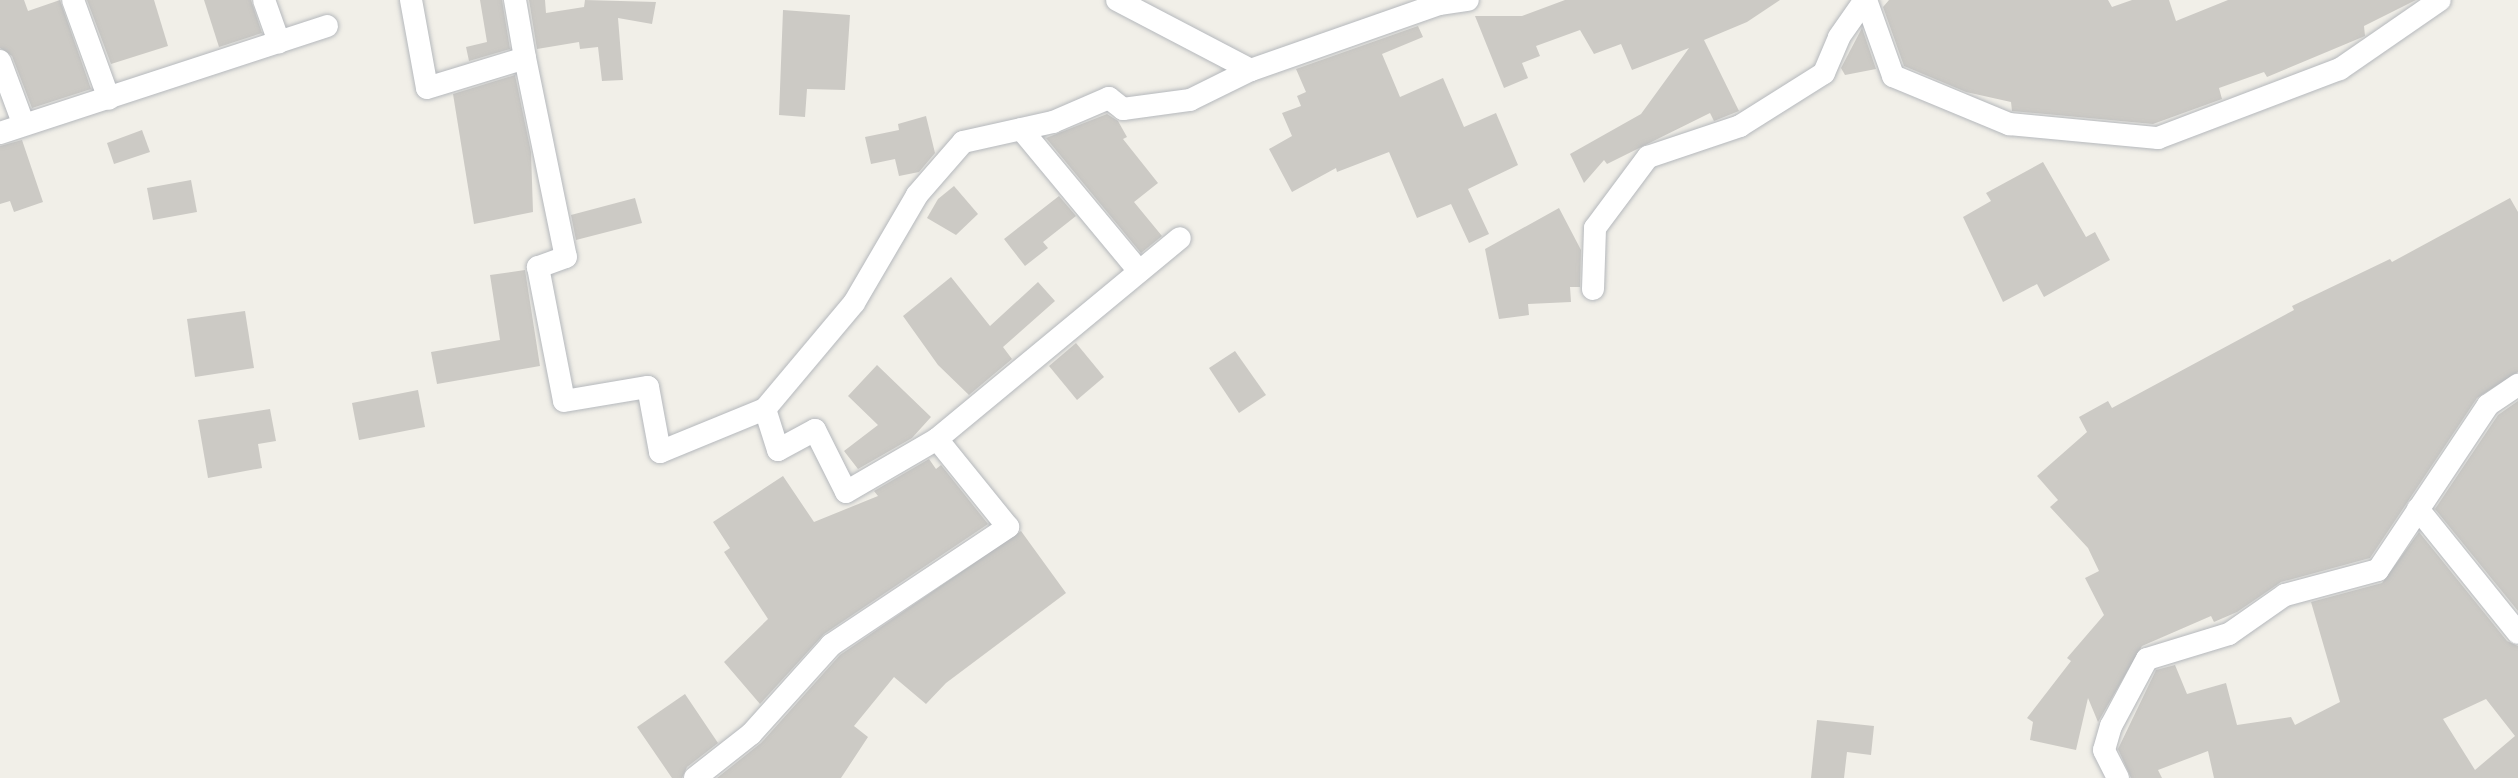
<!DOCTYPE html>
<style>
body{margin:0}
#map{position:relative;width:2518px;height:778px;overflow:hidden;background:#f1efe8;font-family:Raleway,sans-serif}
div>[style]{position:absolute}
.building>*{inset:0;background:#cccac5}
.roads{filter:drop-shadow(0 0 2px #b5b8bc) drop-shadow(0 0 2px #b5b8bc)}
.street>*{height:22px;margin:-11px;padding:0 11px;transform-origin:11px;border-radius:11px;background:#fff}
span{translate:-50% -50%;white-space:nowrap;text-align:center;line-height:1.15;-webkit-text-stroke:6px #fff;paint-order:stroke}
</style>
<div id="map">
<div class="building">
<div style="clip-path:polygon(0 0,24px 0,28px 11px,60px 0,91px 89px,32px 108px,12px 56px,0 48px)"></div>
<div style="clip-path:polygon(87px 0,154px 0,168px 46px,111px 64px)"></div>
<div style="clip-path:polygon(204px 0,251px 0,262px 33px,219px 47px)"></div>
<div style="clip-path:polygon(480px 0,502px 0,510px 49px,469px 61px,466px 47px,487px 42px)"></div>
<div style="clip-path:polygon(529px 0,545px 0,546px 13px,584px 7px,585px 0,656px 2px,652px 24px,618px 18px,623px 80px,602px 81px,598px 47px,580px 49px,579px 42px,537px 49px)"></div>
<div style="clip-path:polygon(1565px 0,1780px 0,1747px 22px,1704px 40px,1739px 111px,1714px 121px,1710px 113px,1607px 164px,1604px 160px,1584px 183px,1570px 154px,1641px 114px,1689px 48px,1632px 70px,1621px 44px,1594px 54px,1580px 30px,1536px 46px,1540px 56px,1522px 63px,1528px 78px,1504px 88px,1475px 16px,1522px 16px)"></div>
<div style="clip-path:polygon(1889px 0,2108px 0,2112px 7px,2132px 0,2169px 0,2176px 21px,2228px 0,2416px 0,2364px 26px,2365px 36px,2267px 77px,2264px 72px,2219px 88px,2222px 99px,2153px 124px,2012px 111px,2011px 102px,1966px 92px,1904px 66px,1883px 7px)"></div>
<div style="clip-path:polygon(783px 10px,850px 15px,845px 90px,807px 89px,805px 117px,779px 115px)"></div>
<div style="clip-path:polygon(1418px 26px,1423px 37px,1382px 54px,1400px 97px,1443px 78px,1464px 127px,1496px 113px,1518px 165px,1468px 189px,1489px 234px,1469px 243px,1451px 204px,1417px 218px,1389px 152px,1337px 172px,1336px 168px,1292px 192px,1269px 149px,1292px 136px,1282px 113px,1301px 106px,1297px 96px,1306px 92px,1296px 69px)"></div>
<div style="clip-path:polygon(1862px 28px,1876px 69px,1845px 75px,1841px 68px)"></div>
<div style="clip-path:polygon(515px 75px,531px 152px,533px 212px,474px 224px,453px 94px)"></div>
<div style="clip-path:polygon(1107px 114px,1118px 121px,1127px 137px,1123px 139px,1158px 183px,1134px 202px,1162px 236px,1141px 253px,1046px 138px)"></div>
<div style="clip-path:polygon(926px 116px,935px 153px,919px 172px,899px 176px,895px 159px,871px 164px,865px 137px,899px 130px,898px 124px)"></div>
<div style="clip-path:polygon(142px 130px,150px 152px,114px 164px,107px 143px)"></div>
<div style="clip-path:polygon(22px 140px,43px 202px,14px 212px,10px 201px,0 204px,0 146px)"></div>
<div style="clip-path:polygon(2043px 162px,2086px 237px,2095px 232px,2110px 260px,2044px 297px,2037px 284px,2003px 302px,1963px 217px,1991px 201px,1986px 193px)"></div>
<div style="clip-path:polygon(191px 180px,197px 212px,153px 220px,147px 188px)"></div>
<div style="clip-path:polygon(954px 186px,978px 214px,956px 235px,927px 218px,938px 199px)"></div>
<div style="clip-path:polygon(1059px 196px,1076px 216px,1043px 242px,1048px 248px,1025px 266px,1004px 239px)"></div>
<div style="clip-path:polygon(635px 198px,642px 223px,576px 240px,571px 215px)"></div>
<div style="clip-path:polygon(2510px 198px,2518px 212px,2518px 372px,2477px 398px,2370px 558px,2281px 582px,2237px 612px,2214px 622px,2211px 616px,2142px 646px,2098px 722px,2088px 698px,2076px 750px,2030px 740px,2033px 722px,2027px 718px,2071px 661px,2067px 658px,2104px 615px,2085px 578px,2099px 571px,2088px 548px,2050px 507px,2058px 500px,2037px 476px,2087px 432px,2079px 417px,2108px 401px,2112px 408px,2294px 310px,2292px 306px,2390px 259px,2392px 262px)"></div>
<div style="clip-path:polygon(1559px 208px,1581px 250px,1580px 287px,1570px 287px,1571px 302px,1528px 304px,1529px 315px,1499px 319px,1485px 249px)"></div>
<div style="clip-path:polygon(525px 270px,540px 366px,437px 384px,431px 352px,500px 340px,490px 275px)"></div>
<div style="clip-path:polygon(951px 277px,990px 326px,1038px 282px,1055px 301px,1003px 347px,1012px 359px,969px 395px,938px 365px,903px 316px)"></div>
<div style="clip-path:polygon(245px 311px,254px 368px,195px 377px,187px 319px)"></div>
<div style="clip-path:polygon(1076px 343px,1104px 377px,1077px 400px,1049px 366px)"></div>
<div style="clip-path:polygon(1235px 351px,1266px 395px,1239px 413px,1209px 368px)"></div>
<div style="clip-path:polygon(877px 365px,931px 417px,912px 438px,858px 469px,844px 451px,878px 425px,848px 396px)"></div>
<div style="clip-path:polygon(418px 390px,425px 427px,359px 440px,352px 403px)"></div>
<div style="clip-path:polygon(2518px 401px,2518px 611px,2435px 509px,2498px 415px)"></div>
<div style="clip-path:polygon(270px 409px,276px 441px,258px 444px,262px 468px,208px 478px,198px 420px)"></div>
<div style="clip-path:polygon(929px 459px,936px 469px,941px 465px,988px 524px,824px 634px,760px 704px,724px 662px,768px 619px,724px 552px,730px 548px,713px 522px,783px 476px,814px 522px,878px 496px,874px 491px)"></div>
<div style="clip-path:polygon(1021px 531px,1066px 593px,946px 683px,926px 704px,894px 677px,854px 726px,868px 737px,841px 778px,717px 778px,761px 743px,840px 655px)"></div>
<div style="clip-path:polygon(evenodd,2419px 532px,2507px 641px,2518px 646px,2518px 778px,2214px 778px,2208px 751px,2158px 770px,2162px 778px,2131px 778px,2118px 749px,2156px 670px,2175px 665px,2187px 694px,2226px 683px,2237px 725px,2291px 717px,2295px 725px,2340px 702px,2311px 602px,2382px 583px,2419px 532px,2486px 699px,2515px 736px,2475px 770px,2443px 719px,2486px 699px)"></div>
<div style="clip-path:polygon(685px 694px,718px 743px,687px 767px,682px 778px,672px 778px,637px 727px)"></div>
<div style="clip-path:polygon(1817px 720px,1874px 726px,1871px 755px,1847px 752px,1844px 778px,1811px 778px)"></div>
</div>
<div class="roads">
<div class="street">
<div style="left:73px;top:0;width:105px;rotate:70deg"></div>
<div style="left:264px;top:0;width:45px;rotate:70.3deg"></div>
<div style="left:411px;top:0;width:89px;rotate:79.7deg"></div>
<div style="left:427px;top:88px;width:102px;rotate:-17deg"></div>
<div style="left:525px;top:58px;width:203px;rotate:78.4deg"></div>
<div style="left:566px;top:257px;width:30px;rotate:160deg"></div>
<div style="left:538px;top:267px;width:136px;rotate:79deg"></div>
<div style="left:564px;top:401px;width:85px;rotate:-9.5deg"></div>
<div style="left:648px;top:387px;width:66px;rotate:79.5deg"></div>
<div style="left:660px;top:452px;width:113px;rotate:-22.3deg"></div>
<div style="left:765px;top:409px;width:43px;rotate:72.4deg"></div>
<div style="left:778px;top:450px;width:42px;rotate:-28.4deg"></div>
<div style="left:815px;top:430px;width:69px;rotate:63.4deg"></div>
<div style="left:846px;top:492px;width:105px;rotate:-30.2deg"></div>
<div style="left:937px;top:439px;width:315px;rotate:-39.6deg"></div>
<div style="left:515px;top:0;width:59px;rotate:80.2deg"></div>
<div style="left:1117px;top:0;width:151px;rotate:27.6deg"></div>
<div style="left:1251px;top:70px;width:199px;rotate:-19.3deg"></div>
<div style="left:1439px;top:4px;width:29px;rotate:-8deg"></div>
<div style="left:1866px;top:0;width:81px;rotate:70.4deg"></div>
<div style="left:1893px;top:76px;width:126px;rotate:22.5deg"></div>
<div style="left:2009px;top:124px;width:150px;rotate:5.4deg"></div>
<div style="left:2158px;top:138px;width:195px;rotate:-20.8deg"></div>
<div style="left:2340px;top:69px;width:121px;rotate:-34.6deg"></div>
<div style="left:0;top:61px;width:66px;rotate:69.6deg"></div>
<div style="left:1021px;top:129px;width:185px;rotate:50.3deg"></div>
<div style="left:0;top:133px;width:344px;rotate:-18.1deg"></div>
<div style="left:1593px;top:289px;width:61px;rotate:-88.1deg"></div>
<div style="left:1595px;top:228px;width:89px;rotate:-53.3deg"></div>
<div style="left:1648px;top:157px;width:97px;rotate:-18.6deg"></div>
<div style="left:1740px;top:126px;width:99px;rotate:-32.2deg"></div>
<div style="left:1824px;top:73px;width:39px;rotate:-67deg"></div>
<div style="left:1839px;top:37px;width:45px;rotate:-54.9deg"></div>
<div style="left:765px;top:409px;width:138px;rotate:-50deg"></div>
<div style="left:854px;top:303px;width:125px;rotate:-59.7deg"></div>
<div style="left:917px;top:195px;width:70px;rotate:-49deg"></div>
<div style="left:963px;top:142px;width:92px;rotate:-12.5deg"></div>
<div style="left:1053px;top:122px;width:61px;rotate:-23.2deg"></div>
<div style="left:1109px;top:98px;width:18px;rotate:38deg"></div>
<div style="left:1123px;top:109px;width:68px;rotate:-7.7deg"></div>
<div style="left:1190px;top:100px;width:68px;rotate:-26.2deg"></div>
<div style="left:2418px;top:509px;width:159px;rotate:51.1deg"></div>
<div style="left:695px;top:778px;width:71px;rotate:-38.2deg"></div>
<div style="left:751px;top:734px;width:120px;rotate:-48deg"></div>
<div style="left:831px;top:645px;width:213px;rotate:-33.7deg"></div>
<div style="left:1008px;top:527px;width:113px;rotate:-128.9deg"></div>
<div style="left:2118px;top:778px;width:31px;rotate:-117deg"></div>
<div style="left:2104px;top:750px;width:25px;rotate:-74deg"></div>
<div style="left:2111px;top:726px;width:76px;rotate:-61.8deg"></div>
<div style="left:2147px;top:659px;width:86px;rotate:-17deg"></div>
<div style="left:2229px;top:634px;width:68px;rotate:-34.9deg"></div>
<div style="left:2285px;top:595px;width:96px;rotate:-15deg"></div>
<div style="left:2378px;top:570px;width:198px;rotate:-56.3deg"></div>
<div style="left:2488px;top:405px;width:36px;rotate:-34deg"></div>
</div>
</div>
</div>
